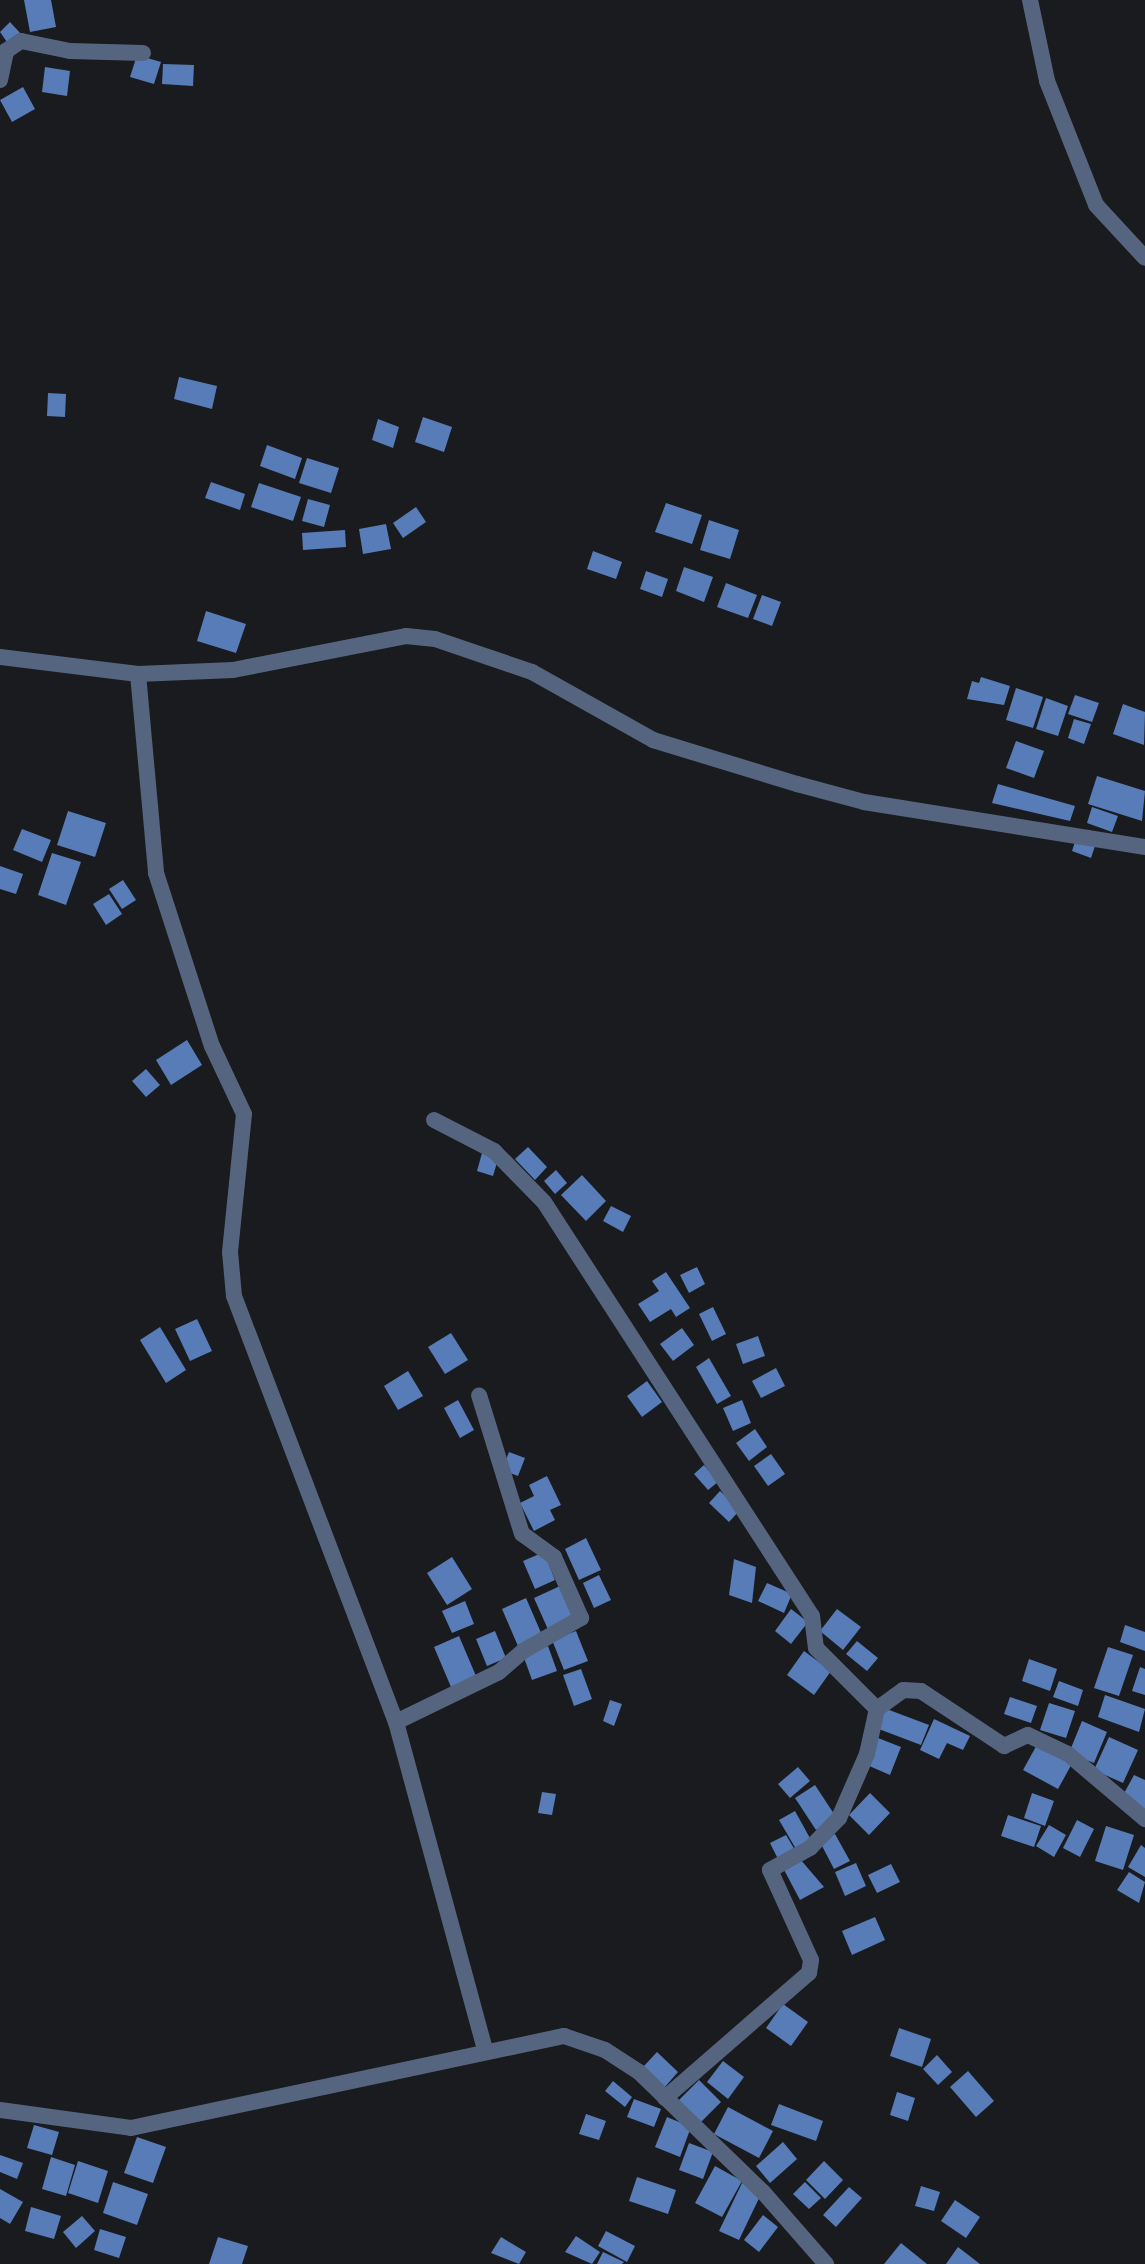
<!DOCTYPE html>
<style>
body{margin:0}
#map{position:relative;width:1145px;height:2264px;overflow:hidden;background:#191b1e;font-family:"Varela Round",sans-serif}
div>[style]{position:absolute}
.building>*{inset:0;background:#577cb8}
.street>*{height:16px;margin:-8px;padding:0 8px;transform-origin:8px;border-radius:8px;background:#55657f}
span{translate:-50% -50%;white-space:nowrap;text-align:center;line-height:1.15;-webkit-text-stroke:8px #191b1e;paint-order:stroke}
</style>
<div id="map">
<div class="building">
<div style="clip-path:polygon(24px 0,51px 0,56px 27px,30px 32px)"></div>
<div style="clip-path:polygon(10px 22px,21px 34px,9px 45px,0 32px)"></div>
<div style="clip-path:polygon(137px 55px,161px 62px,154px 84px,130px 77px)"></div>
<div style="clip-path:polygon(163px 64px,194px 65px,193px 86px,162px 84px)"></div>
<div style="clip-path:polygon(45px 67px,70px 71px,67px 96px,42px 92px)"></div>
<div style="clip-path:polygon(23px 87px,35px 109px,12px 122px,0 100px)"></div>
<div style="clip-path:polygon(179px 377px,217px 386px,212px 409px,174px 399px)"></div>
<div style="clip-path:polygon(48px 393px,66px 394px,65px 417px,47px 416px)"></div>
<div style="clip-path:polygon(423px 417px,452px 427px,444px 452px,415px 442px)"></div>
<div style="clip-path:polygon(378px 419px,399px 427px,393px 448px,372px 440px)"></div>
<div style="clip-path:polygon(267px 445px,302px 458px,295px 479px,260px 466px)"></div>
<div style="clip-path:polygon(307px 458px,339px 468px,331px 493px,299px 483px)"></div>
<div style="clip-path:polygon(211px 482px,245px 494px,240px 510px,205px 498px)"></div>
<div style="clip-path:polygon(259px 483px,301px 497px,293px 521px,251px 507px)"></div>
<div style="clip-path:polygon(308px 499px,330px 505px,324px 527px,302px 521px)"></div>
<div style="clip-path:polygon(666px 503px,702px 515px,692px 544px,655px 532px)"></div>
<div style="clip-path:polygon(416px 507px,426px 522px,403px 538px,393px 523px)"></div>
<div style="clip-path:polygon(709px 520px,739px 530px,730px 559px,700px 550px)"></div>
<div style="clip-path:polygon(386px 524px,391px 549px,363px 554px,359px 529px)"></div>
<div style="clip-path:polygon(345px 530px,346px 547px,303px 550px,302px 533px)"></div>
<div style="clip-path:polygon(593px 551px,622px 562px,616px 579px,587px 569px)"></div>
<div style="clip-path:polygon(684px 567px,713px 577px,704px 602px,676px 591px)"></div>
<div style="clip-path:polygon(646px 571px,668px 579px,662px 597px,640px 589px)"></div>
<div style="clip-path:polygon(726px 583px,757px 595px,748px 618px,717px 607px)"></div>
<div style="clip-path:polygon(762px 595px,781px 602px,772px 626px,753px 619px)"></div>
<div style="clip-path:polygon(206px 611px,246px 624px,236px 653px,197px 641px)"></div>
<div style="clip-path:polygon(981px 677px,1010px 686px,1004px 705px,967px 699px,972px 681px,979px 683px)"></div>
<div style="clip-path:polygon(1016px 688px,1043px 697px,1033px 728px,1006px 720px)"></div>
<div style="clip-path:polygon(1075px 695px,1099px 703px,1092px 722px,1068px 714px)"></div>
<div style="clip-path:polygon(1046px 698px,1068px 706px,1058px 736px,1036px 729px)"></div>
<div style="clip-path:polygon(1123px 704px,1145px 712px,1144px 745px,1113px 734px)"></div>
<div style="clip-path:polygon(1074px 719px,1091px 724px,1084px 744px,1068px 738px)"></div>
<div style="clip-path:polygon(1016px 741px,1044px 751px,1034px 778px,1006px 768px)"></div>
<div style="clip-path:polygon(1097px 776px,1145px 791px,1142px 821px,1088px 804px)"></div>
<div style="clip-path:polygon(998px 784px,1075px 806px,1070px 821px,992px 803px)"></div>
<div style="clip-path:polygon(1092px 807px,1118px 816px,1112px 832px,1087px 823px)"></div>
<div style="clip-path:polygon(68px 811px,106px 823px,95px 857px,57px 845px)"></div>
<div style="clip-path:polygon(22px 829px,51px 840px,42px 862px,13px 850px)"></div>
<div style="clip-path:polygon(1077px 836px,1096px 843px,1091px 858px,1072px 851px)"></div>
<div style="clip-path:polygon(52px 853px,81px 862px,66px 905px,38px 895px)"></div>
<div style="clip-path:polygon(0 866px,23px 874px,16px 894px,0 889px)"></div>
<div style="clip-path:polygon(123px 880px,136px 900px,122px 909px,109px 889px)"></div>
<div style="clip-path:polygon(109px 894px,122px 914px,106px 925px,93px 904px)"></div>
<div style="clip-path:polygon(187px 1040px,202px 1065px,171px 1085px,156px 1060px)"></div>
<div style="clip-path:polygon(146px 1069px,160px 1085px,146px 1097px,132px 1081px)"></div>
<div style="clip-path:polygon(528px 1147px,547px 1167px,535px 1180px,515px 1159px)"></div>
<div style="clip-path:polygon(482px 1153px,498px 1159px,493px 1176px,477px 1171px)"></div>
<div style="clip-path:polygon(556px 1170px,567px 1183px,555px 1194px,544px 1181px)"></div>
<div style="clip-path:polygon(582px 1175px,606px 1201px,586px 1221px,561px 1195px)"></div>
<div style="clip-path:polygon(611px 1206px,631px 1216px,623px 1232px,603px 1221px)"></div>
<div style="clip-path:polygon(697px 1267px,705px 1284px,689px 1293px,680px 1275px)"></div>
<div style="clip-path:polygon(666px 1272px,690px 1308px,676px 1317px,671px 1309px,650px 1322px,638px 1304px,659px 1291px,652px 1281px)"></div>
<div style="clip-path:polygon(713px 1307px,726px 1334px,712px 1341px,699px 1314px)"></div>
<div style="clip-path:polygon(197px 1319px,212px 1351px,190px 1361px,175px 1329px)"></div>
<div style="clip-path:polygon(160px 1327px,186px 1370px,166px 1383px,140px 1340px)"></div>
<div style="clip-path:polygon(682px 1328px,694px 1345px,673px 1361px,660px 1344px)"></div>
<div style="clip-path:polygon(451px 1333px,468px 1360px,445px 1374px,428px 1347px)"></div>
<div style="clip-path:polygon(758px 1336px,765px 1356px,743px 1364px,736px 1344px)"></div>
<div style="clip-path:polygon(709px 1358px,731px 1396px,717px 1404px,696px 1367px)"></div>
<div style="clip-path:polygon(776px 1368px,785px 1386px,761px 1398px,752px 1381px)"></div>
<div style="clip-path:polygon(408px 1371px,423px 1396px,398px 1410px,384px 1386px)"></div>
<div style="clip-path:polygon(647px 1381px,662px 1402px,642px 1417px,627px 1396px)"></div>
<div style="clip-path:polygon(458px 1400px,474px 1430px,460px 1438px,444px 1408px)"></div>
<div style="clip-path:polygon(742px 1400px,751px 1423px,733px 1431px,723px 1408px)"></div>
<div style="clip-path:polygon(755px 1429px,767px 1447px,749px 1461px,736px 1443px)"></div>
<div style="clip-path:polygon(509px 1452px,525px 1458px,518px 1476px,502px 1470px)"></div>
<div style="clip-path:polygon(771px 1454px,785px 1474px,768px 1486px,754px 1466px)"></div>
<div style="clip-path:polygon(704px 1465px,718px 1482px,708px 1490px,694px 1474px)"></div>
<div style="clip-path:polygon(547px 1476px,561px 1505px,550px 1510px,555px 1520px,534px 1531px,520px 1503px,534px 1496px,529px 1485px)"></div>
<div style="clip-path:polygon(720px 1491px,740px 1510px,729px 1522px,709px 1503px)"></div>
<div style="clip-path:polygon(586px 1538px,601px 1570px,579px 1580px,565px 1549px)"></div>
<div style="clip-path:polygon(544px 1552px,555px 1580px,535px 1589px,523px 1561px)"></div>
<div style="clip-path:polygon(452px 1557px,472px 1589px,447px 1605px,427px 1573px)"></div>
<div style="clip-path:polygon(734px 1559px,756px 1567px,752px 1603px,729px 1595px)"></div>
<div style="clip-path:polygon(599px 1575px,611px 1600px,594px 1608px,583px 1583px)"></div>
<div style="clip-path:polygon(767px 1583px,792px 1594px,784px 1613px,758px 1601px)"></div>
<div style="clip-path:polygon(560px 1586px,576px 1622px,550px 1634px,534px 1598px)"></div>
<div style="clip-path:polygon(526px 1598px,542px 1635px,518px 1646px,502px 1609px)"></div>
<div style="clip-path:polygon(465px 1601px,474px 1624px,452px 1633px,442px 1611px)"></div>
<div style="clip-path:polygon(791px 1609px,808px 1622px,791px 1644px,775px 1631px)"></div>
<div style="clip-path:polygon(837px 1609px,861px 1627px,843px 1650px,820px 1631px)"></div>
<div style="clip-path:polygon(1125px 1625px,1145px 1632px,1145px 1651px,1120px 1642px)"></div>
<div style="clip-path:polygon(495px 1631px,506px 1658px,487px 1666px,476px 1639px)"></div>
<div style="clip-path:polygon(576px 1631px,588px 1661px,564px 1670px,552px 1640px)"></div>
<div style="clip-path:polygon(459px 1636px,476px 1676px,451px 1687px,434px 1647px)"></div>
<div style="clip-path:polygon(857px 1641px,878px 1658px,867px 1671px,846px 1654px)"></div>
<div style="clip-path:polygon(548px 1646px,557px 1671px,532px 1680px,523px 1655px)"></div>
<div style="clip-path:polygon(1108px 1647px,1133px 1655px,1119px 1696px,1094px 1688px)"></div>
<div style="clip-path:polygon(804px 1651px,831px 1671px,814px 1695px,787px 1675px)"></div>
<div style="clip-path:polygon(1029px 1659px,1057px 1669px,1050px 1691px,1022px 1681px)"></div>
<div style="clip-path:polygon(1140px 1667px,1145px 1669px,1145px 1695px,1132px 1691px)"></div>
<div style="clip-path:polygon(581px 1669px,592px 1699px,574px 1706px,563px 1675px)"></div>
<div style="clip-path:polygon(1059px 1681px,1083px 1690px,1078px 1706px,1053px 1697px)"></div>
<div style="clip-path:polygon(1105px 1695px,1145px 1709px,1139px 1732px,1098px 1717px)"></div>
<div style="clip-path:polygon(1010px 1697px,1037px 1706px,1031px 1723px,1004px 1714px)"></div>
<div style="clip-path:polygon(610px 1700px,622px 1704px,614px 1726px,603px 1721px)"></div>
<div style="clip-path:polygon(1049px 1703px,1075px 1711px,1066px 1738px,1040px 1730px)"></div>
<div style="clip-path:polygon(884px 1708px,929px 1725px,921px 1745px,876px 1728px)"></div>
<div style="clip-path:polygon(934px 1719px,970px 1736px,963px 1750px,947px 1743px,939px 1759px,920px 1750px)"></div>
<div style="clip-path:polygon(1082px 1721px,1107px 1732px,1094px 1763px,1069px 1753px)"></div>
<div style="clip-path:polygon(1109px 1737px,1138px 1750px,1123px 1783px,1094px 1770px)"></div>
<div style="clip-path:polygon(878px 1738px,901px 1747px,890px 1775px,867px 1765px)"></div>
<div style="clip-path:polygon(1039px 1741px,1074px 1760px,1058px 1789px,1023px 1770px)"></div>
<div style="clip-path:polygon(798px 1767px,810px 1781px,790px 1798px,778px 1784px)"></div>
<div style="clip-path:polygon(1134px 1775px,1145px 1780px,1145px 1809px,1122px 1797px)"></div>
<div style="clip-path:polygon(815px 1785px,836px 1817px,816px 1830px,795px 1798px)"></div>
<div style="clip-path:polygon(542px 1792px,556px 1794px,552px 1815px,538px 1813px)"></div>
<div style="clip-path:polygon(870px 1793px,890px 1813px,869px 1835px,849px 1815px)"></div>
<div style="clip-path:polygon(1032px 1793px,1054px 1801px,1045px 1826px,1024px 1818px)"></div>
<div style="clip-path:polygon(795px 1811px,811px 1840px,796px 1849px,779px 1820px)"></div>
<div style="clip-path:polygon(1008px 1815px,1041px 1826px,1034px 1847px,1001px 1836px)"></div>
<div style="clip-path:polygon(1077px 1820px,1094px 1829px,1080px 1857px,1063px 1848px)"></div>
<div style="clip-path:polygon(1049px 1825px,1066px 1835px,1054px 1857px,1036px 1846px)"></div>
<div style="clip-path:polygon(1106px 1826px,1134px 1835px,1123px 1870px,1095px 1861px)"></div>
<div style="clip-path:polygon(835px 1834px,850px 1861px,834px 1869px,820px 1842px)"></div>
<div style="clip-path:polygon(786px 1835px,795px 1850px,778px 1859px,770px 1843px)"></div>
<div style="clip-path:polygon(1141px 1845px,1145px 1848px,1145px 1877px,1128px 1867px)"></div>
<div style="clip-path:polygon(800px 1859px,824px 1887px,800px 1900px,783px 1868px)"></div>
<div style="clip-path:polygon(856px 1863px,866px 1886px,845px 1896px,835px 1872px)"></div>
<div style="clip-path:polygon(891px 1864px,900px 1882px,877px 1893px,868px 1875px)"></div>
<div style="clip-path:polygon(1129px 1872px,1145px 1882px,1139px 1903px,1117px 1890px)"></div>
<div style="clip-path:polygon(875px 1917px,885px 1940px,852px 1955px,842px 1931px)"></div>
<div style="clip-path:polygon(783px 2004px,808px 2022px,791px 2046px,766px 2028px)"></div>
<div style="clip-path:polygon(899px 2028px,931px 2039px,922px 2067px,890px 2056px)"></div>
<div style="clip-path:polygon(657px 2052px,678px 2072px,664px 2088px,643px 2067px)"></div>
<div style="clip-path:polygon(937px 2055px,952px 2072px,938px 2085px,923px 2069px)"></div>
<div style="clip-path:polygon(723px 2061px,744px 2077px,728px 2099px,707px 2082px)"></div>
<div style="clip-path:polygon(968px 2071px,994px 2101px,976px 2117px,950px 2087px)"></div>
<div style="clip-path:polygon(699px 2080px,721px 2102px,700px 2123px,678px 2101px)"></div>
<div style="clip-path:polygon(613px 2081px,632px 2097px,625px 2107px,605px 2091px)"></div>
<div style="clip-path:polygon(897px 2092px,915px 2098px,908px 2121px,890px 2115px)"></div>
<div style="clip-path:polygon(634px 2099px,661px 2109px,654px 2127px,627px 2117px)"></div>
<div style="clip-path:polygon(779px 2104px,823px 2121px,816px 2141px,771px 2125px)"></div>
<div style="clip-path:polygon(728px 2107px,773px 2131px,759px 2158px,714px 2134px)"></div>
<div style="clip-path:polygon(586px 2114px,606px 2121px,599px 2140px,579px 2134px)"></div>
<div style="clip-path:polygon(667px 2117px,691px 2127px,680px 2157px,655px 2147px)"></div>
<div style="clip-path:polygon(34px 2125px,59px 2132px,52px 2155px,27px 2148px)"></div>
<div style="clip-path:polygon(137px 2137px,166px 2147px,153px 2183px,124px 2173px)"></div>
<div style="clip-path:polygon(783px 2142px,797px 2159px,770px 2183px,756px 2166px)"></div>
<div style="clip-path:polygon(689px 2143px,713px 2152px,703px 2179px,679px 2170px)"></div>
<div style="clip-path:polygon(0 2155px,23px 2163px,17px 2179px,0 2172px)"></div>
<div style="clip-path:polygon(51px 2157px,75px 2165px,66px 2196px,42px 2189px)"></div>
<div style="clip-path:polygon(78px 2161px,108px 2171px,98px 2203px,68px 2193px)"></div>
<div style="clip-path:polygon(824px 2161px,843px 2180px,825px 2199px,806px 2180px)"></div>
<div style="clip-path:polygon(715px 2166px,742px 2181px,722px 2217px,695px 2203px)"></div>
<div style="clip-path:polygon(637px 2177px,676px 2190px,668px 2214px,629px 2201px)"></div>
<div style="clip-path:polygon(113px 2182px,148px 2194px,137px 2225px,103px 2213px)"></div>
<div style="clip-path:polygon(805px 2182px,821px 2198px,809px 2209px,793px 2194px)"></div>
<div style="clip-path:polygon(742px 2183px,762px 2192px,739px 2240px,719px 2231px)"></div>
<div style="clip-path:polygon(921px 2186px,940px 2192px,934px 2211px,915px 2206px)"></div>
<div style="clip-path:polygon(849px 2187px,862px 2198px,836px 2227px,823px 2215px)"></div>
<div style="clip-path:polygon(0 2189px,23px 2202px,10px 2224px,0 2218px)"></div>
<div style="clip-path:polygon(955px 2200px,980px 2217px,966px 2238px,941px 2221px)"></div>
<div style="clip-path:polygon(31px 2207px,61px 2216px,54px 2239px,25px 2231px)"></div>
<div style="clip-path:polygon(763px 2215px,778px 2227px,759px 2252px,744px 2240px)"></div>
<div style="clip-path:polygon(82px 2216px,95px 2231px,76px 2248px,63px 2232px)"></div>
<div style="clip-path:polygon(100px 2229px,126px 2237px,119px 2258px,94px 2250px)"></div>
<div style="clip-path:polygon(606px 2231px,635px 2246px,627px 2262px,598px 2246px)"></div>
<div style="clip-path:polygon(576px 2236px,600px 2252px,592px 2264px,565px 2252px)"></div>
<div style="clip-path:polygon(218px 2237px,248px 2246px,242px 2264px,209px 2264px)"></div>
<div style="clip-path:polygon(501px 2237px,526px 2252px,519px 2264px,491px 2253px)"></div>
<div style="clip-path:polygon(901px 2243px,927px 2264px,884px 2264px)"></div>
<div style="clip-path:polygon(958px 2247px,980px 2264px,946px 2264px)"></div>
<div style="clip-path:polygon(603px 2252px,624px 2262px,622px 2264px,597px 2264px)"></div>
</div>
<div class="street">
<div style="left:1030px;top:0;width:83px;rotate:78.1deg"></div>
<div style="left:1047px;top:81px;width:133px;rotate:68.4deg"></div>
<div style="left:1096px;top:205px;width:72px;rotate:47.2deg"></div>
<div style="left:0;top:80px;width:30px;rotate:-78deg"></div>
<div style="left:6px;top:51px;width:18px;rotate:-34deg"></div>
<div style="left:21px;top:41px;width:50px;rotate:11.5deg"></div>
<div style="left:70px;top:51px;width:73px;rotate:1.6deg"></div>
<div style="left:0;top:657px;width:139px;rotate:7deg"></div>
<div style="left:138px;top:674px;width:95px;rotate:-2.4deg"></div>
<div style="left:233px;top:670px;width:176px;rotate:-11.1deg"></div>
<div style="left:406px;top:636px;width:29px;rotate:6deg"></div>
<div style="left:435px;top:639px;width:102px;rotate:18.8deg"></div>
<div style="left:532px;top:672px;width:139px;rotate:29.3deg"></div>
<div style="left:653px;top:740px;width:151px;rotate:17deg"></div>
<div style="left:797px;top:784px;width:69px;rotate:15deg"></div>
<div style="left:864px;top:802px;width:285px;rotate:9.1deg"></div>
<div style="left:138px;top:674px;width:200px;rotate:84.8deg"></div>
<div style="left:156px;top:873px;width:182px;rotate:72.1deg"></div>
<div style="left:212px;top:1046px;width:75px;rotate:64.8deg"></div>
<div style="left:244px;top:1114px;width:139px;rotate:95.8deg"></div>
<div style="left:230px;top:1252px;width:44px;rotate:84.8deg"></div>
<div style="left:234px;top:1296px;width:456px;rotate:69.2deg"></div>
<div style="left:396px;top:1722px;width:339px;rotate:74.8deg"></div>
<div style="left:434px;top:1120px;width:68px;rotate:27.3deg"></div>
<div style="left:494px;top:1151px;width:71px;rotate:45.6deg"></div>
<div style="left:544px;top:1202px;width:493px;rotate:57.1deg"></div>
<div style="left:812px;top:1616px;width:32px;rotate:83deg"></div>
<div style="left:816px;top:1648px;width:86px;rotate:45deg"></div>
<div style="left:396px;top:1722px;width:114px;rotate:-25.9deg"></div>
<div style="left:499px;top:1672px;width:32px;rotate:-41deg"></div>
<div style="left:523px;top:1651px;width:67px;rotate:-29.6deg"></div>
<div style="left:581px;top:1618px;width:67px;rotate:-113.9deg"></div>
<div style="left:554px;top:1557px;width:39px;rotate:-144deg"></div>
<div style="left:522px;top:1534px;width:145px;rotate:-107.2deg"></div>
<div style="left:665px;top:2098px;width:191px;rotate:-41deg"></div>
<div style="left:809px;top:1973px;width:13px;rotate:-81deg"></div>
<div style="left:811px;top:1960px;width:99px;rotate:-114.5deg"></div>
<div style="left:770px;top:1870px;width:46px;rotate:-28.8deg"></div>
<div style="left:810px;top:1848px;width:42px;rotate:-46deg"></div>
<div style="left:839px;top:1818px;width:70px;rotate:-66.4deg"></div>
<div style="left:867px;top:1754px;width:46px;rotate:-77.5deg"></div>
<div style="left:877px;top:1709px;width:32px;rotate:-36deg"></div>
<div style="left:903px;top:1690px;width:18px;rotate:3deg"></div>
<div style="left:921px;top:1691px;width:100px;rotate:33.5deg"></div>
<div style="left:1004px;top:1746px;width:26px;rotate:-25deg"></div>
<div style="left:1028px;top:1735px;width:44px;rotate:25.4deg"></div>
<div style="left:1068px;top:1754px;width:101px;rotate:40.2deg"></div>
<div style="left:0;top:2110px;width:132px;rotate:7.8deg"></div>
<div style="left:131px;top:2128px;width:443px;rotate:-12deg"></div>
<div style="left:564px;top:2036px;width:43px;rotate:18.9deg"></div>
<div style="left:605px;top:2050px;width:40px;rotate:32.9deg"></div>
<div style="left:639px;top:2072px;width:173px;rotate:44.1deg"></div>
<div style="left:763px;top:2192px;width:96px;rotate:48.8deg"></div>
</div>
</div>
